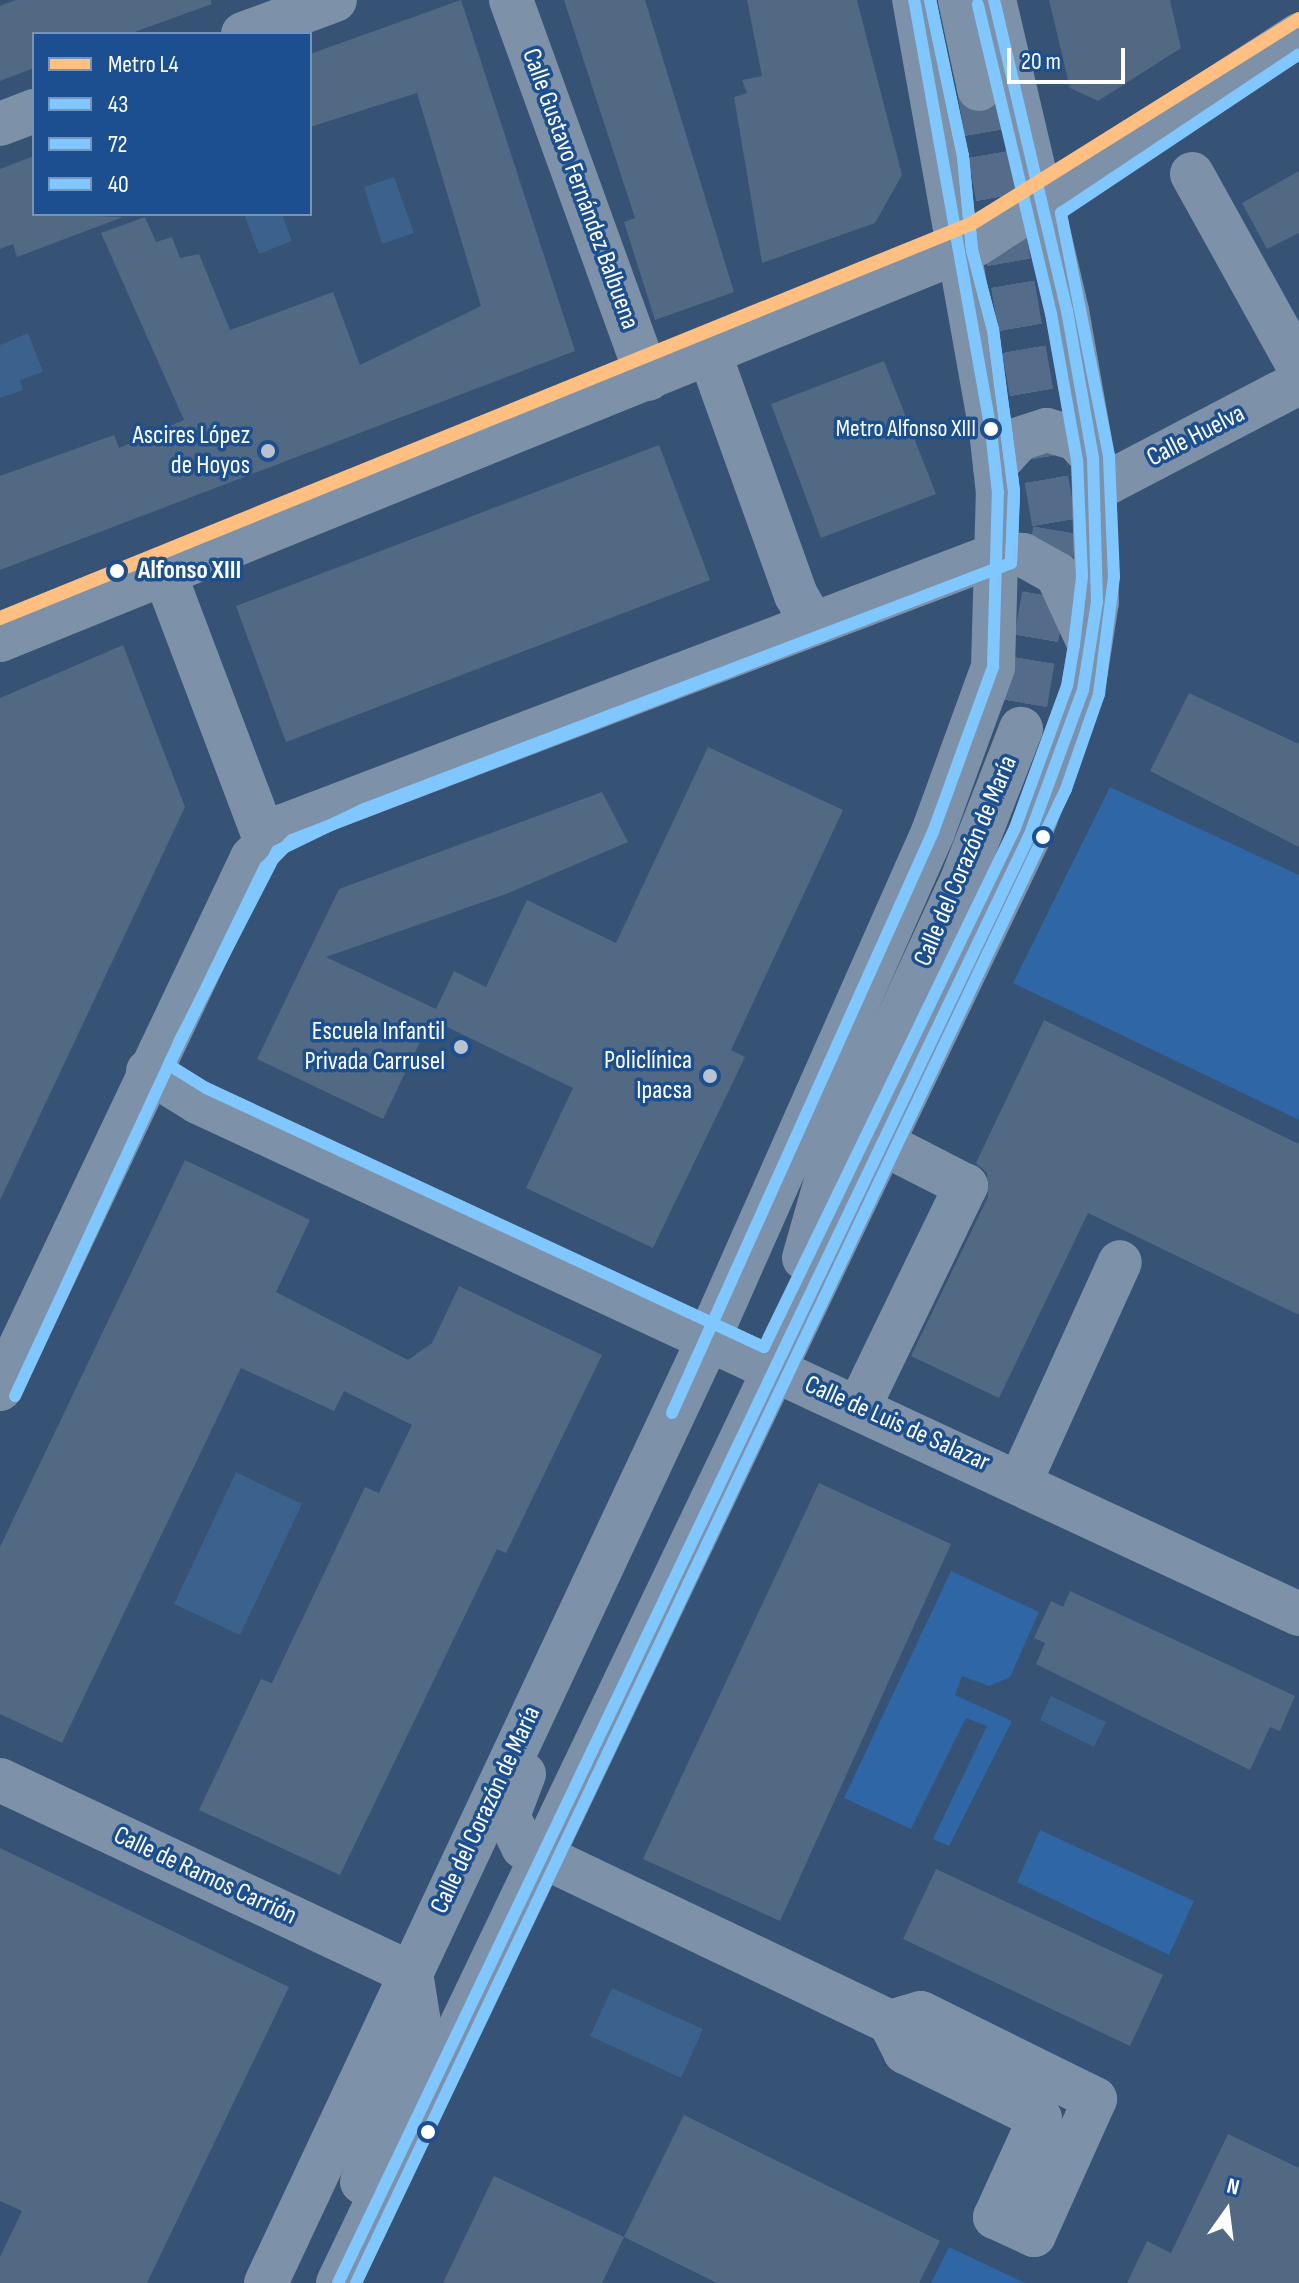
<!DOCTYPE html>
<meta charset="utf-8">
<style>
body{margin:0}
#map{position:relative;width:1299px;height:2283px;overflow:hidden;background:#365274;font-family:"Sofia Sans Condensed",sans-serif}
div>[style]{position:absolute}
.green>*{inset:0;background:#2f66a5}
.water>*{inset:0;background:#3b618d}
.building>*{inset:0;background:#526984}
.minor-tunnel>*{height:44px;margin-top:-22px;transform-origin:0;background:repeating-linear-gradient(90deg,#546c89 0 44px,transparent 0 66px)}
.minor>*{height:44px;margin:-22px;padding:0 22px;transform-origin:22px;border-radius:22px;background:#7d92a8}
.bus-1>*{height:12px;margin:-6px;padding:0 6px;transform-origin:6px;border-radius:6px;background:#80c6ff}
.bus-2>*{height:12px;margin:-6px;padding:0 6px;transform-origin:6px;border-radius:6px;background:#80c6ff}
.bus-3>*{height:12px;margin:-6px;padding:0 6px;transform-origin:6px;border-radius:6px;background:#80c6ff}
.metro-1>*{height:14px;margin:-7px;padding:0 7px;transform-origin:7px;border-radius:7px;background:#ffbf80}
.dots>*{width:22px;height:22px;translate:-50% -50%;box-sizing:border-box;border:4px solid #1b4f8f;border-radius:50%}
span{translate:-50% -50%;white-space:nowrap;text-align:center;line-height:1.15;-webkit-text-stroke:7px #1b4f8f;paint-order:stroke}
.bus-label{font-size:24px;color:#fff}
.right{translate:-100% -50%;text-align:right}
.street-label{font-size:26px;color:#fff}
.poi-label{font-size:26px;color:#fff}
.stop-label{font-size:26px;color:#fff;font-weight:700}
.left{translate:0 -50%;text-align:left}
.legend{position:absolute;left:32px;top:32px;width:280px;height:184px;box-sizing:border-box;background:#1b4f8f;border:2px solid #7695bc;margin:0;padding:10px 14px;list-style:none;font-size:24px;color:#fff}
.legend li{display:flex;align-items:center;gap:16px;height:40px}
.legend b{width:40px;border:2px solid #7695bc}
.north{position:absolute;left:1187px;top:2171px;width:80px;height:80px;-webkit-text-stroke:6px #1b4f8f;paint-order:stroke;rotate:14deg;font-size:22px;font-weight:700;line-height:32px;text-align:center;color:#fff}
.north::after{content:'';display:block;margin:auto;width:28px;height:36px;background:#fff;clip-path:polygon(50% 0,100% 100%,50% 72%,0 100%)}
.scale{position:absolute;left:1007px;top:48px;width:118px;height:36px;box-sizing:border-box;border:4px solid #fff;border-top:0;padding-left:10px;font-size:24px;line-height:28px;white-space:nowrap;color:#fff;-webkit-text-stroke:6px #1b4f8f;paint-order:stroke}
</style>
<div id="map">
<div class="green">
<div style="clip-path:polygon(1110px 787px,1299px 875px,1299px 1120px,1013px 983px)"></div>
<div style="clip-path:polygon(951px 1571px,1039px 1612px,1010px 1677px,989px 1686px,962px 1676px,955px 1695px,1012px 1721px,949px 1846px,933px 1839px,987px 1726px,966px 1718px,911px 1829px,844px 1798px)"></div>
<div style="clip-path:polygon(1040px 1830px,1194px 1901px,1169px 1955px,1017px 1882px)"></div>
<div style="clip-path:polygon(949px 2247px,1025px 2283px,931px 2283px)"></div>
</div>
<div class="water">
<div style="clip-path:polygon(394px 177px,414px 233px,382px 244px,364px 187px)"></div>
<div style="clip-path:polygon(244px 214px,282px 214px,292px 241px,259px 254px)"></div>
<div style="clip-path:polygon(28px 333px,43px 372px,20px 380px,23px 390px,0 398px,0 345px)"></div>
<div style="clip-path:polygon(236px 1472px,302px 1504px,240px 1635px,174px 1604px)"></div>
<div style="clip-path:polygon(1051px 1696px,1106px 1722px,1094px 1747px,1040px 1720px)"></div>
<div style="clip-path:polygon(612px 1988px,703px 2029px,681px 2078px,590px 2036px)"></div>
</div>
<div class="building">
<div style="clip-path:polygon(16px 0,211px 0,212px 4px,129px 34px,34px 34px,34px 68px,0 81px,0 6px)"></div>
<div style="clip-path:polygon(461px 0,575px 351px,0 570px,0 476px,114px 435px,119px 448px,184px 420px,101px 233px,145px 217px,156px 242px,172px 237px,180px 258px,199px 254px,230px 330px,333px 292px,360px 365px,481px 306px,417px 93px,310px 127px,310px 54px)"></div>
<div style="clip-path:polygon(564px 0,645px 0,734px 292px,655px 320px,624px 222px,635px 218px)"></div>
<div style="clip-path:polygon(747px 0,857px 0,902px 175px,875px 223px,762px 263px,734px 97px,747px 93px,742px 80px,762px 76px)"></div>
<div style="clip-path:polygon(1049px 0,1170px 0,1181px 48px,1098px 101px,1070px 88px)"></div>
<div style="clip-path:polygon(34px 156px,34px 214px,123px 217px,17px 257px,13px 244px,0 249px,0 169px)"></div>
<div style="clip-path:polygon(1299px 171px,1299px 233px,1267px 249px,1242px 203px)"></div>
<div style="clip-path:polygon(884px 361px,936px 494px,821px 538px,771px 404px)"></div>
<div style="clip-path:polygon(659px 445px,710px 580px,286px 742px,236px 606px)"></div>
<div style="clip-path:polygon(123px 645px,185px 807px,0 1200px,0 698px)"></div>
<div style="clip-path:polygon(1189px 693px,1299px 744px,1299px 847px,1150px 771px)"></div>
<div style="clip-path:polygon(708px 747px,843px 810px,731px 1050px,745px 1057px,653px 1248px,526px 1188px,573px 1088px,431px 1019px,383px 1119px,257px 1059px,339px 889px,602px 792px,628px 842px,506px 894px,326px 957px,436px 1009px,454px 971px,486px 987px,527px 900px,616px 943px)"></div>
<div style="clip-path:polygon(1044px 1020px,1299px 1144px,1299px 1315px,1088px 1213px,999px 1398px,911px 1356px,988px 1197px,987px 1173px,976px 1163px)"></div>
<div style="clip-path:polygon(185px 1160px,310px 1220px,276px 1292px,408px 1360px,432px 1343px,459px 1286px,602px 1355px,506px 1553px,497px 1549px,340px 1875px,199px 1810px,261px 1679px,272px 1683px,365px 1487px,379px 1493px,412px 1425px,344px 1391px,334px 1411px,241px 1368px,62px 1743px,0 1714px,0 1547px)"></div>
<div style="clip-path:polygon(819px 1483px,951px 1544px,780px 1921px,643px 1859px)"></div>
<div style="clip-path:polygon(1070px 1591px,1295px 1696px,1280px 1731px,1270px 1727px,1250px 1770px,1036px 1664px,1045px 1643px,1034px 1638px,1051px 1601px,1063px 1607px)"></div>
<div style="clip-path:polygon(0 1848px,289px 1987px,147px 2283px,0 2283px,0 2257px,22px 2211px,0 2201px)"></div>
<div style="clip-path:polygon(936px 1869px,1163px 1975px,1130px 2046px,903px 1939px)"></div>
<div style="clip-path:polygon(684px 2115px,940px 2241px,919px 2283px,717px 2283px,624px 2237px)"></div>
<div style="clip-path:polygon(1228px 2134px,1299px 2168px,1299px 2283px,1127px 2283px,1147px 2241px,1171px 2253px)"></div>
<div style="clip-path:polygon(494px 2176px,624px 2237px,602px 2283px,443px 2283px)"></div>
</div>
<div class="minor-tunnel">
<div style="left:979px;top:89px;width:448px;rotate:80.2deg"></div>
<div style="left:1055px;top:530px;width:202px;rotate:99.7deg"></div>
</div>
<div class="minor">
<div style="left:511px;top:0;width:403px;rotate:70.1deg"></div>
<div style="left:960px;top:0;width:91px;rotate:77.9deg"></div>
<div style="left:243px;top:34px;width:98px;rotate:-20.3deg"></div>
<div style="left:0;top:124px;width:36px;rotate:-21deg"></div>
<div style="left:1192px;top:174px;width:221px;rotate:61deg"></div>
<div style="left:710px;top:355px;width:255px;rotate:70.3deg"></div>
<div style="left:796px;top:595px;width:30px;rotate:60deg"></div>
<div style="left:995px;top:466px;width:36px;rotate:-48deg"></div>
<div style="left:1019px;top:439px;width:29px;rotate:-18deg"></div>
<div style="left:1047px;top:430px;width:30px;rotate:17deg"></div>
<div style="left:1076px;top:439px;width:25px;rotate:48deg"></div>
<div style="left:1094px;top:490px;width:231px;rotate:-27.6deg"></div>
<div style="left:164px;top:572px;width:285px;rotate:69.3deg"></div>
<div style="left:0;top:640px;width:1054px;rotate:-22.06deg"></div>
<div style="left:977px;top:244px;width:384px;rotate:-33deg"></div>
<div style="left:148px;top:1071px;width:59px;rotate:31.8deg"></div>
<div style="left:198px;top:1102px;width:1214px;rotate:24.94deg"></div>
<div style="left:804px;top:1258px;width:95px;rotate:-74.1deg"></div>
<div style="left:830px;top:1167px;width:321px;rotate:-65.3deg"></div>
<div style="left:964px;top:875px;width:157px;rotate:-68.7deg"></div>
<div style="left:0;top:1389px;width:588px;rotate:-64.61deg"></div>
<div style="left:252px;top:858px;width:45px;rotate:-45.9deg"></div>
<div style="left:283px;top:826px;width:765px;rotate:-20.83deg"></div>
<div style="left:998px;top:554px;width:25px;rotate:2deg"></div>
<div style="left:1023px;top:555px;width:39px;rotate:29deg"></div>
<div style="left:1057px;top:574px;width:74px;rotate:65.2deg"></div>
<div style="left:859px;top:1407px;width:246px;rotate:-64.2deg"></div>
<div style="left:966px;top:1186px;width:94px;rotate:-152.9deg"></div>
<div style="left:1021px;top:1480px;width:239px;rotate:-65.6deg"></div>
<div style="left:524px;top:1774px;width:45px;rotate:110.9deg"></div>
<div style="left:508px;top:1816px;width:34px;rotate:64deg"></div>
<div style="left:523px;top:1847px;width:407px;rotate:25.5deg"></div>
<div style="left:890px;top:2022px;width:34px;rotate:63deg"></div>
<div style="left:905px;top:2052px;width:150px;rotate:26.1deg"></div>
<div style="left:1040px;top:2118px;width:109px;rotate:114.4deg"></div>
<div style="left:995px;top:2217px;width:43px;rotate:24.8deg"></div>
<div style="left:1034px;top:2235px;width:149px;rotate:-65.8deg"></div>
<div style="left:1095px;top:2099px;width:194px;rotate:-153.7deg"></div>
<div style="left:921px;top:2013px;width:32px;rotate:164deg"></div>
<div style="left:0;top:1780px;width:454px;rotate:25.2deg"></div>
<div style="left:362px;top:2182px;width:164px;rotate:-69.2deg"></div>
<div style="left:420px;top:2029px;width:57px;rotate:-99.1deg"></div>
<div style="left:266px;top:2283px;width:1044px;rotate:-64.88deg"></div>
<div style="left:709px;top:1338px;width:553px;rotate:-66.12deg"></div>
<div style="left:933px;top:832px;width:176px;rotate:-70deg"></div>
<div style="left:993px;top:667px;width:174px;rotate:-88.4deg"></div>
<div style="left:998px;top:493px;width:62px;rotate:-96.4deg"></div>
<div style="left:991px;top:431px;width:438px;rotate:-100.1deg"></div>
<div style="left:338px;top:2283px;width:1606px;rotate:-64.47deg"></div>
<div style="left:1030px;top:834px;width:153px;rotate:-69.8deg"></div>
<div style="left:1083px;top:690px;width:89px;rotate:-81deg"></div>
<div style="left:1097px;top:602px;width:144px;rotate:-91.6deg"></div>
<div style="left:1093px;top:458px;width:149px;rotate:-100deg"></div>
<div style="left:1067px;top:311px;width:319px;rotate:-103.2deg"></div>
</div>
<div class="bus-1">
<div style="left:672px;top:1413px;width:637px;rotate:-65.81deg"></div>
<div style="left:933px;top:832px;width:176px;rotate:-70deg"></div>
<div style="left:993px;top:667px;width:174px;rotate:-88.4deg"></div>
<div style="left:998px;top:493px;width:62px;rotate:-96.4deg"></div>
<div style="left:991px;top:431px;width:438px;rotate:-100.1deg"></div>
<div style="left:338px;top:2283px;width:1606px;rotate:-64.47deg"></div>
<div style="left:1030px;top:834px;width:153px;rotate:-69.8deg"></div>
<div style="left:1083px;top:690px;width:89px;rotate:-81deg"></div>
<div style="left:1097px;top:602px;width:144px;rotate:-91.6deg"></div>
<div style="left:1093px;top:458px;width:149px;rotate:-100deg"></div>
<div style="left:1067px;top:311px;width:319px;rotate:-103.2deg"></div>
</div>
<div class="bus-2">
<div style="left:15px;top:1396px;width:390px;rotate:-65.1deg"></div>
<div style="left:179px;top:1042px;width:215px;rotate:-62.8deg"></div>
<div style="left:277px;top:851px;width:97px;rotate:-25.8deg"></div>
<div style="left:364px;top:809px;width:692px;rotate:-20.82deg"></div>
<div style="left:1011px;top:563px;width:72px;rotate:-87.6deg"></div>
<div style="left:1014px;top:491px;width:162px;rotate:-97.4deg"></div>
<div style="left:993px;top:330px;width:83px;rotate:-104.7deg"></div>
<div style="left:972px;top:250px;width:94px;rotate:-95.5deg"></div>
<div style="left:963px;top:156px;width:159px;rotate:-101.9deg"></div>
<div style="left:356px;top:2283px;width:1654px;rotate:-64.58deg"></div>
<div style="left:1066px;top:789px;width:101px;rotate:-70.8deg"></div>
<div style="left:1099px;top:694px;width:118px;rotate:-82.7deg"></div>
<div style="left:1114px;top:577px;width:121px;rotate:-92.4deg"></div>
<div style="left:1109px;top:456px;width:248px;rotate:-101.2deg"></div>
<div style="left:1061px;top:213px;width:286px;rotate:-33.7deg"></div>
</div>
<div class="bus-3">
<div style="left:930px;top:0;width:159px;rotate:78.1deg"></div>
<div style="left:963px;top:156px;width:94px;rotate:84.5deg"></div>
<div style="left:972px;top:250px;width:83px;rotate:75.3deg"></div>
<div style="left:993px;top:330px;width:162px;rotate:82.6deg"></div>
<div style="left:1014px;top:491px;width:72px;rotate:92.4deg"></div>
<div style="left:1011px;top:563px;width:771px;rotate:158.93deg"></div>
<div style="left:292px;top:840px;width:38px;rotate:135deg"></div>
<div style="left:265px;top:867px;width:220px;rotate:115.9deg"></div>
<div style="left:169px;top:1065px;width:44px;rotate:31.9deg"></div>
<div style="left:206px;top:1088px;width:615px;rotate:24.9deg"></div>
<div style="left:764px;top:1347px;width:577px;rotate:-64.19deg"></div>
<div style="left:1015px;top:828px;width:151px;rotate:-69.9deg"></div>
<div style="left:1067px;top:686px;width:42px;rotate:-80.3deg"></div>
<div style="left:1074px;top:645px;width:68px;rotate:-83.3deg"></div>
<div style="left:1082px;top:577px;width:117px;rotate:-92.4deg"></div>
<div style="left:1077px;top:460px;width:148px;rotate:-100.1deg"></div>
<div style="left:1051px;top:314px;width:318px;rotate:-103.3deg"></div>
</div>
<div class="metro-1">
<div style="left:0;top:618px;width:1048px;rotate:-22.09deg"></div>
<div style="left:971px;top:224px;width:387px;rotate:-32deg"></div>
</div>
<div class="dots">
<div style="left:991px;top:429px;background:#fff"></div>
<div style="left:268px;top:451px;background:#b9c2ce"></div>
<div style="left:117px;top:571px;background:#fff"></div>
<div style="left:1043px;top:837px;background:#fff"></div>
<div style="left:461px;top:1047px;background:#b9c2ce"></div>
<div style="left:710px;top:1076px;background:#b9c2ce"></div>
<div style="left:428px;top:2132px;background:#fff"></div>
</div>
<div class="bus-label">
<span class="right" style="left:976px;top:429px">Metro Alfonso XIII</span>
</div>
<div class="street-label">
<span style="left:580px;top:189px;rotate:70deg">Calle Gustavo Fernández Balbuena</span>
<span style="left:1196px;top:436px;rotate:-27deg">Calle Huelva</span>
<span style="left:966px;top:861px;rotate:-67deg">Calle del Corazón de María</span>
<span style="left:897px;top:1424px;rotate:24deg">Calle de Luis de Salazar</span>
<span style="left:486px;top:1810px;rotate:-65deg">Calle del Corazón de María</span>
<span style="left:205px;top:1876px;rotate:25deg">Calle de Ramos Carrión</span>
</div>
<div class="poi-label">
<span class="right" style="left:250px;top:451px">Ascires López<br>de Hoyos</span>
<span class="right" style="left:445px;top:1047px">Escuela Infantil<br>Privada Carrusel</span>
<span class="right" style="left:692px;top:1076px">Policlínica<br>Ipacsa</span>
</div>
<div class="stop-label">
<span class="left" style="left:138px;top:571px">Alfonso XIII</span>
</div>
<ul class="legend">
<li><b style="height:10px;background:#ffbf80"></b>Metro L4</li>
<li><b style="height:10px;background:#80c6ff"></b>43</li>
<li><b style="height:10px;background:#80c6ff"></b>72</li>
<li><b style="height:10px;background:#80c6ff"></b>40</li>
</ul>
<div class="north">N</div>
<div class="scale">20 m</div>
</div>
